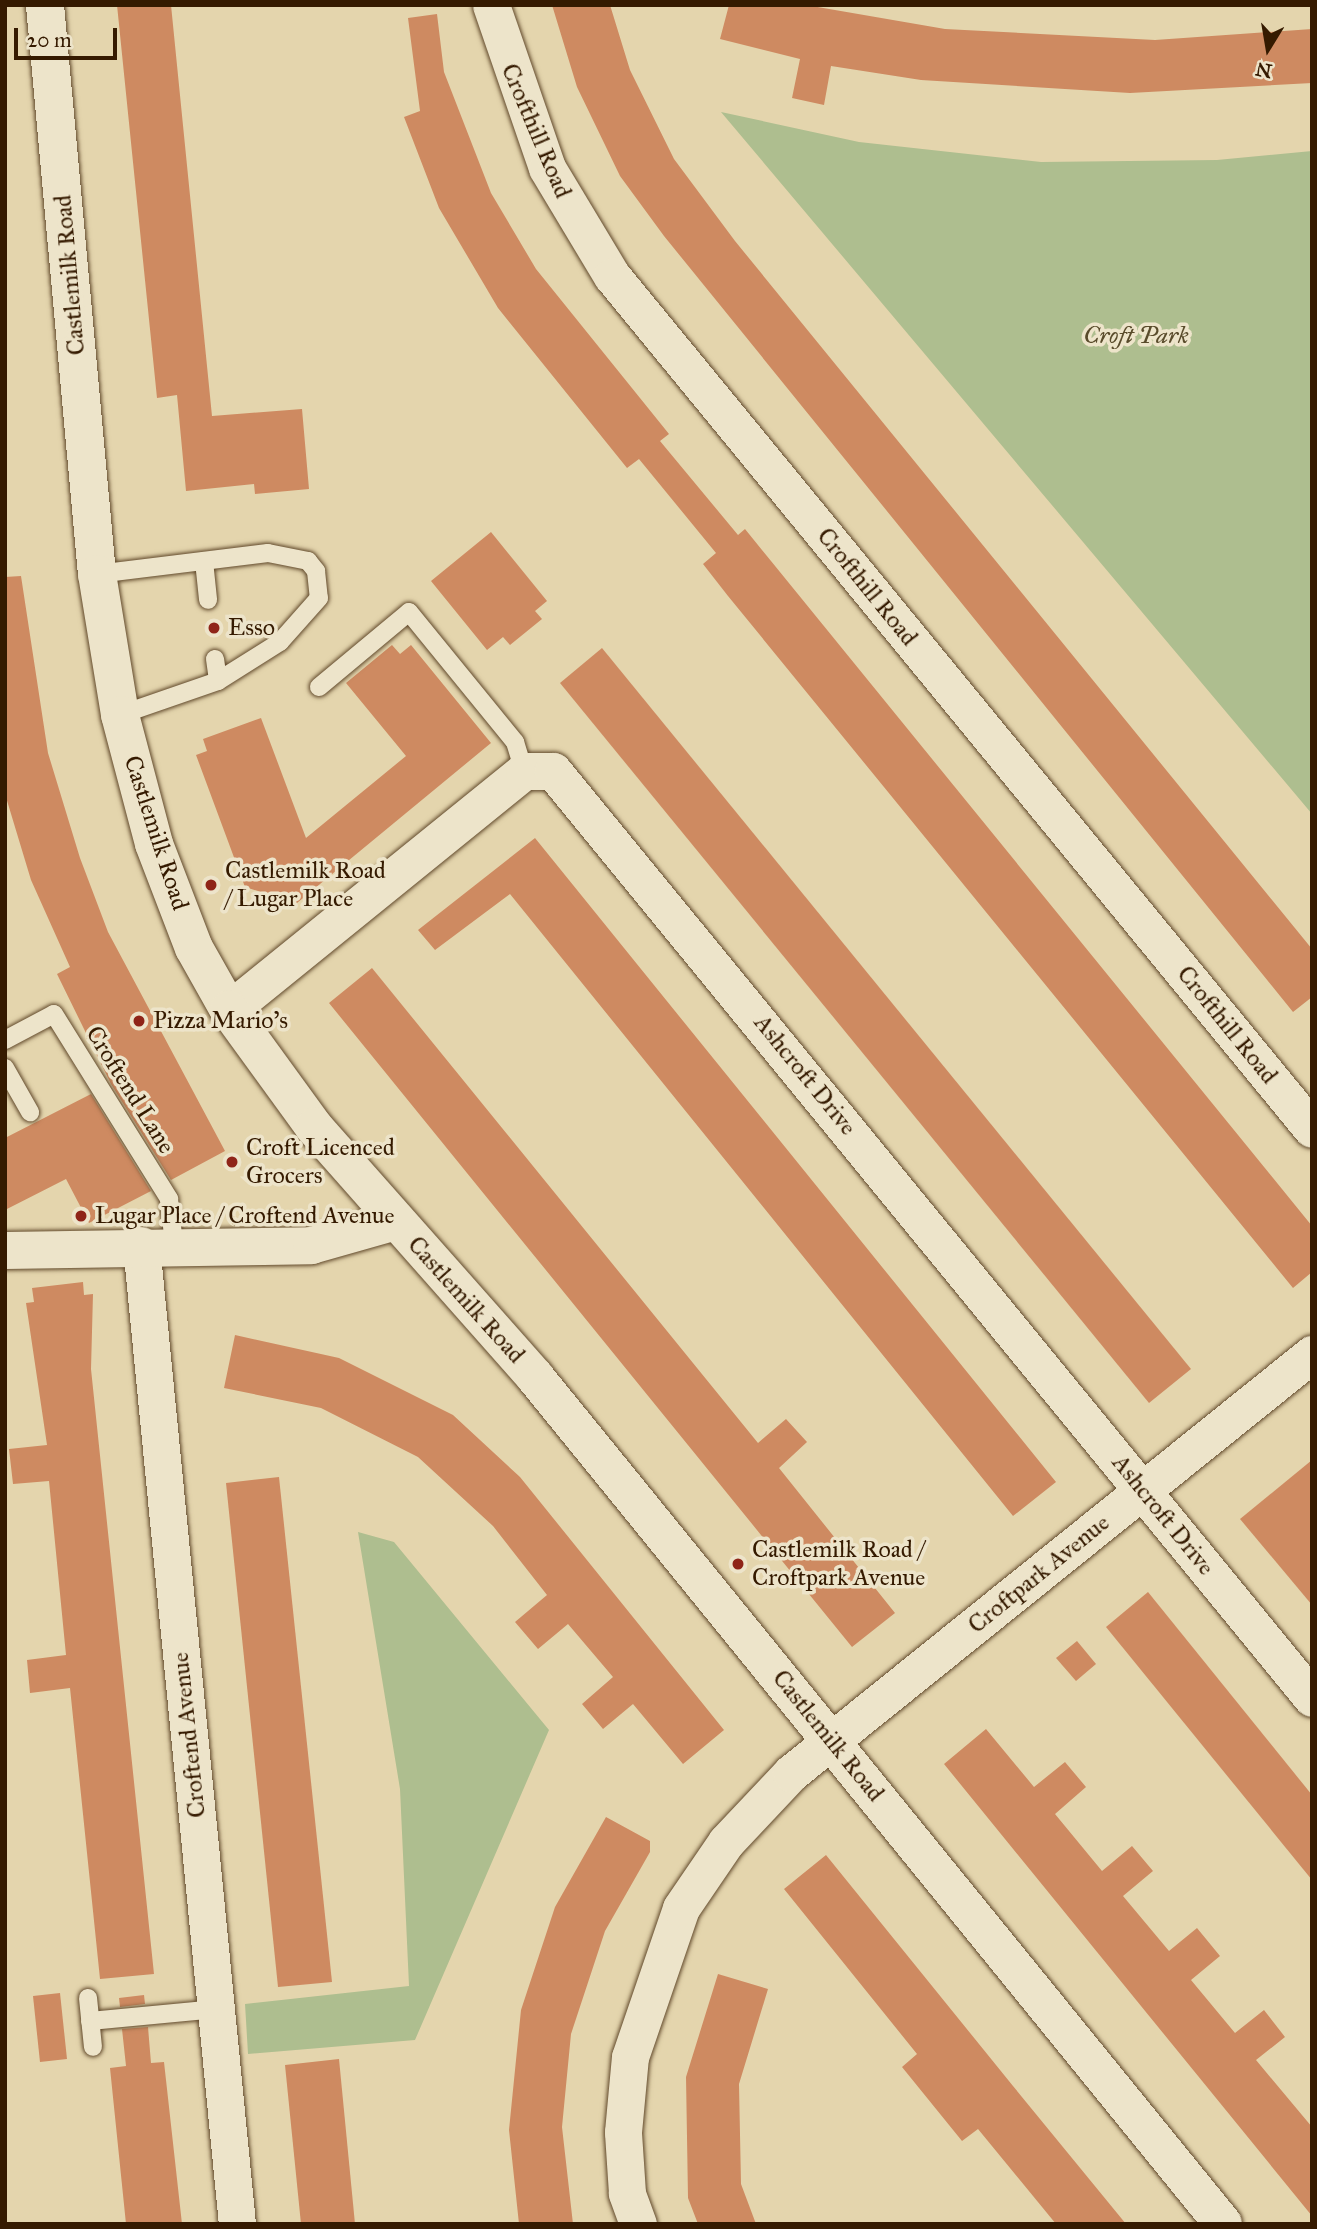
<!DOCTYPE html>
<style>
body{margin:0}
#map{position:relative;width:1317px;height:2229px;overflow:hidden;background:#e4d5ad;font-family:"IM FELL Great Primer",serif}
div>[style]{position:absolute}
.green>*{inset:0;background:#aebe8f}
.building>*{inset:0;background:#ce8a61}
.roads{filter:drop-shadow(0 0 2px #61492b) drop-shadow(0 0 2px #61492b)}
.service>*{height:18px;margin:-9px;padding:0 9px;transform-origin:9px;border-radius:9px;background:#ede4ca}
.minor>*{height:37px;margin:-18.5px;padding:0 18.5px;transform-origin:18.5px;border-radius:18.5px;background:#ede4ca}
.tertiary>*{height:38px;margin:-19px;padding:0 19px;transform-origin:19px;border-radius:19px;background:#ede4ca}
.dots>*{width:19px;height:19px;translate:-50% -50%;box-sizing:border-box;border:4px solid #ede4ca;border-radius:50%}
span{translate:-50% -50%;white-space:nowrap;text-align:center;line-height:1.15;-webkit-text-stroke:7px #ede4ca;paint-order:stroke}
.street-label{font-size:24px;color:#351a00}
.park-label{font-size:24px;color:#594b2b;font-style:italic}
.poi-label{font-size:24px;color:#351a00}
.left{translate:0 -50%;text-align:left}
.frame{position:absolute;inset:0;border:7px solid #351a00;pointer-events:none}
.north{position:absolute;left:1233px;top:14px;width:70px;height:70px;-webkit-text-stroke:5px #ede4ca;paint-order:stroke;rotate:191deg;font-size:19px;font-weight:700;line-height:28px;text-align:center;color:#351a00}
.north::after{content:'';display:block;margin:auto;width:24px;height:32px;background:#351a00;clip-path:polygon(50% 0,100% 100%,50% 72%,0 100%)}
.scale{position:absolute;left:14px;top:28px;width:103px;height:32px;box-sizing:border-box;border:4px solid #351a00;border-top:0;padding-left:9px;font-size:21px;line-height:24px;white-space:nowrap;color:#351a00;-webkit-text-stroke:5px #ede4ca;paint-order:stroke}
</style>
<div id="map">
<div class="green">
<div style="clip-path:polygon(721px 112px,859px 142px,1041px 162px,1217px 160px,1312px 151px,1312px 814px)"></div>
<div style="clip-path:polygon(358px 1532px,394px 1542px,549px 1730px,415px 2040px,248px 2054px,245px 2004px,409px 1986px,400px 1789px)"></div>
</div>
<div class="building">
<div style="clip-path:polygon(117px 5px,171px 5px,212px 416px,302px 409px,309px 489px,255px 494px,254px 484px,186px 491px,177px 395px,157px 398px)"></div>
<div style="clip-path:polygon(552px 5px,610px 5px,630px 70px,674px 159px,735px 241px,1312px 949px,1312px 997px,1293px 1012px,664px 236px,620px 176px,577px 87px)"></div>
<div style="clip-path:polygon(729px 5px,806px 5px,945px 29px,1155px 40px,1312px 29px,1312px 83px,1130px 93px,921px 80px,831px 66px,824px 105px,792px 98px,800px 59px,720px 39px)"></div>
<div style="clip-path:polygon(437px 14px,444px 72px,491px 193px,536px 269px,669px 434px,660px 441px,738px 535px,745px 529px,771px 561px,1312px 1226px,1312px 1272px,1293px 1288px,728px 596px,703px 564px,716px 553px,639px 459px,627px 468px,498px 308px,439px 208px,404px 117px,420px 111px,408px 18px)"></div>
<div style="clip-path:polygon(491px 532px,547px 601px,535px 611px,542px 619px,510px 645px,503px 637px,487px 650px,431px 581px)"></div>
<div style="clip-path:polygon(21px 576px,48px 753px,80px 858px,108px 932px,225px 1151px,171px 1180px,111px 1084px,57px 974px,70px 967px,31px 880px,5px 794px,5px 577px)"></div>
<div style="clip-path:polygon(392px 645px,400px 654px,411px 645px,491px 743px,297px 903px,245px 887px,196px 755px,207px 751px,203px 739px,261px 718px,306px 838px,406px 756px,346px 683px)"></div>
<div style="clip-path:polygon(602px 648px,1191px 1369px,1149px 1403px,560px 683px)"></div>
<div style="clip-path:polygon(535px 838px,1056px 1482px,1013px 1516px,510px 894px,435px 950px,418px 930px)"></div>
<div style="clip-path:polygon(372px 968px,758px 1443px,786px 1419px,807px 1442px,779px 1468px,895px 1613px,852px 1647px,329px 1003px)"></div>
<div style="clip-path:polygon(91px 1094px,151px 1191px,89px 1223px,66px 1179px,5px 1210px,5px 1138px)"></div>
<div style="clip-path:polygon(83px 1282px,84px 1295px,93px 1294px,91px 1369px,154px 1974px,100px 1979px,70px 1688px,30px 1693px,27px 1660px,66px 1655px,49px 1481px,13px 1484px,9px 1449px,47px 1445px,26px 1303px,34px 1302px,32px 1288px)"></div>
<div style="clip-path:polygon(235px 1335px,339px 1358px,453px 1415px,520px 1477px,724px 1730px,683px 1764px,633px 1704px,603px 1729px,582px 1704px,613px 1677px,568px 1624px,538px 1649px,515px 1622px,547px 1595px,493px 1526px,418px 1457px,321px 1408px,224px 1388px)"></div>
<div style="clip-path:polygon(1312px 1460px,1312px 1605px,1240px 1519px)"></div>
<div style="clip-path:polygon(279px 1477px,332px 1982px,278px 1987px,226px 1483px)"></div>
<div style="clip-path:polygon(1148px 1592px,1312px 1795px,1312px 1880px,1106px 1627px)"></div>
<div style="clip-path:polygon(1077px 1641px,1096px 1664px,1076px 1681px,1056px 1658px)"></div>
<div style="clip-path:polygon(986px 1729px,1034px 1787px,1065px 1762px,1086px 1787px,1055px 1814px,1102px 1871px,1132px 1846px,1153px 1871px,1123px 1896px,1169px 1951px,1197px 1928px,1220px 1956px,1191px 1980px,1235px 2033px,1264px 2010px,1285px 2037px,1256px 2060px,1312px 2127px,1312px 2216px,944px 1764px)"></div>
<div style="clip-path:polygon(606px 1817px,650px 1841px,650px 1852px,605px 1931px,571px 2034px,562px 2127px,573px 2224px,519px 2224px,509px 2130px,521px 2010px,555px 1907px)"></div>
<div style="clip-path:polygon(826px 1855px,1013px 2086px,1126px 2224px,1056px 2224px,978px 2129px,962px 2141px,902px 2067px,917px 2054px,784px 1889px)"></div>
<div style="clip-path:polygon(718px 1974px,768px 1989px,739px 2084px,741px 2184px,756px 2224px,698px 2224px,688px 2198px,686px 2077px)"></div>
<div style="clip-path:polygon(60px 1993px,67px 2059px,40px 2062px,33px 1996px)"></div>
<div style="clip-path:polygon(144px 1995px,145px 2004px,120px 2007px,119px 1998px)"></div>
<div style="clip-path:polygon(148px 2027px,151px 2063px,164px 2062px,182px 2224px,126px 2224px,110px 2068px,126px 2066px,122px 2029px)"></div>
<div style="clip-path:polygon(339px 2059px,355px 2224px,301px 2224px,285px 2065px)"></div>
</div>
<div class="roads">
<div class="service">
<div style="left:204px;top:561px;width:39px;rotate:84deg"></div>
<div style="left:97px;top:574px;width:172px;rotate:-7deg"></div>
<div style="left:268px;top:553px;width:41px;rotate:11.3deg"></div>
<div style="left:308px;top:561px;width:13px;rotate:51deg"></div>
<div style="left:316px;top:571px;width:27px;rotate:84deg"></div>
<div style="left:319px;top:598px;width:59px;rotate:131.6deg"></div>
<div style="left:280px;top:642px;width:73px;rotate:147.8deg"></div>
<div style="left:218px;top:681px;width:104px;rotate:160.9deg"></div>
<div style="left:215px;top:659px;width:22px;rotate:82deg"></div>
<div style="left:319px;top:687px;width:117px;rotate:-39.8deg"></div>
<div style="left:409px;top:612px;width:168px;rotate:50.8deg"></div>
<div style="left:515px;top:742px;width:30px;rotate:73deg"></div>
<div style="left:5px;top:1040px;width:55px;rotate:-28deg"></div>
<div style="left:54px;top:1014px;width:218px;rotate:58.1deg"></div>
<div style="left:169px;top:1199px;width:45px;rotate:83.7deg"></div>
<div style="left:5px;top:1068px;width:51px;rotate:60.4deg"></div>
<div style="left:88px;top:1998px;width:49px;rotate:84.2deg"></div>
<div style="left:90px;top:2021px;width:127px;rotate:-5.4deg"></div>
</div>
<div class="minor">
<div style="left:491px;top:5px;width:172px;rotate:71deg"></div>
<div style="left:547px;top:168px;width:126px;rotate:59deg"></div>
<div style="left:612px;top:276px;width:1103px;rotate:50.63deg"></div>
<div style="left:229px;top:1010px;width:380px;rotate:-39deg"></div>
<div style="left:524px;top:771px;width:29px"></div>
<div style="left:553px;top:771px;width:1198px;rotate:50.69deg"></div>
<div style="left:141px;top:1245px;width:984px;rotate:84.4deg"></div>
<div style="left:5px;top:1250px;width:306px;rotate:-0.9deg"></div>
<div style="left:311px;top:1245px;width:87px;rotate:-15.9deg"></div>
<div style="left:638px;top:2224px;width:33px;rotate:-110deg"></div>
<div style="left:627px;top:2193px;width:61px;rotate:-93.8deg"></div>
<div style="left:623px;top:2132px;width:75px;rotate:-84.7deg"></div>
<div style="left:630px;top:2057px;width:157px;rotate:-71.1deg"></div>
<div style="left:681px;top:1908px;width:80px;rotate:-55.7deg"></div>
<div style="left:726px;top:1842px;width:95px;rotate:-46.7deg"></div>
<div style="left:791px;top:1773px;width:669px;rotate:-38.81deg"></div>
</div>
<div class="tertiary">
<div style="left:45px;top:5px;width:571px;rotate:84.78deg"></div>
<div style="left:97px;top:574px;width:143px;rotate:80.7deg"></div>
<div style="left:120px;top:715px;width:133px;rotate:75.2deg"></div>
<div style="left:154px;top:844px;width:111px;rotate:69deg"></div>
<div style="left:194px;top:948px;width:71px;rotate:60.6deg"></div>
<div style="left:229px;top:1010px;width:145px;rotate:54deg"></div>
<div style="left:314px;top:1127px;width:334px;rotate:48.5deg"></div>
<div style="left:535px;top:1377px;width:1091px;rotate:50.91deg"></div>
</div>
</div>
<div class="dots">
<div style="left:214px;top:628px;background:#8f2418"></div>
<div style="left:211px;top:885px;background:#8f2418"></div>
<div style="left:139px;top:1021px;background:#8f2418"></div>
<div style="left:232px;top:1162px;background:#8f2418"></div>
<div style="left:81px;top:1216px;background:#8f2418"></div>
<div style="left:738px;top:1564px;background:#8f2418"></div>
</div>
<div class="street-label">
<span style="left:536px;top:131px;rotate:67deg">Crofthill Road</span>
<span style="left:70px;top:275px;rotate:-95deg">Castlemilk Road</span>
<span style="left:867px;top:587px;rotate:51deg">Crofthill Road</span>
<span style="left:156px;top:833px;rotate:72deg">Castlemilk Road</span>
<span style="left:1227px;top:1025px;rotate:51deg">Crofthill Road</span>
<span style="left:805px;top:1075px;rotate:51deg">Ashcroft Drive</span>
<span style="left:130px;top:1090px;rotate:58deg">Croftend Lane</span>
<span style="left:466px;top:1300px;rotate:48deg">Castlemilk Road</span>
<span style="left:1163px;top:1515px;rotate:51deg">Ashcroft Drive</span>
<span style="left:1039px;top:1574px;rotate:-39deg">Croftpark Avenue</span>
<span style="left:189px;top:1735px;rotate:-96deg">Croftend Avenue</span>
<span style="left:828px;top:1736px;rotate:51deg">Castlemilk Road</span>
</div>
<div class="park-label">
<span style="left:1136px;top:336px">Croft Park</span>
</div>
<div class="poi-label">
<span class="left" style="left:228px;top:628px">Esso</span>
<span class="left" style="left:225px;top:885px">Castlemilk Road<br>/ Lugar Place</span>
<span class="left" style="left:153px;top:1021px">Pizza Mario's</span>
<span class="left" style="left:246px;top:1162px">Croft Licenced<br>Grocers</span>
<span class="left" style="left:95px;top:1216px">Lugar Place / Croftend Avenue</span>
<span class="left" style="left:752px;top:1564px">Castlemilk Road /<br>Croftpark Avenue</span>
</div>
<div class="frame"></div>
<div class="north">N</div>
<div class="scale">20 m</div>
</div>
